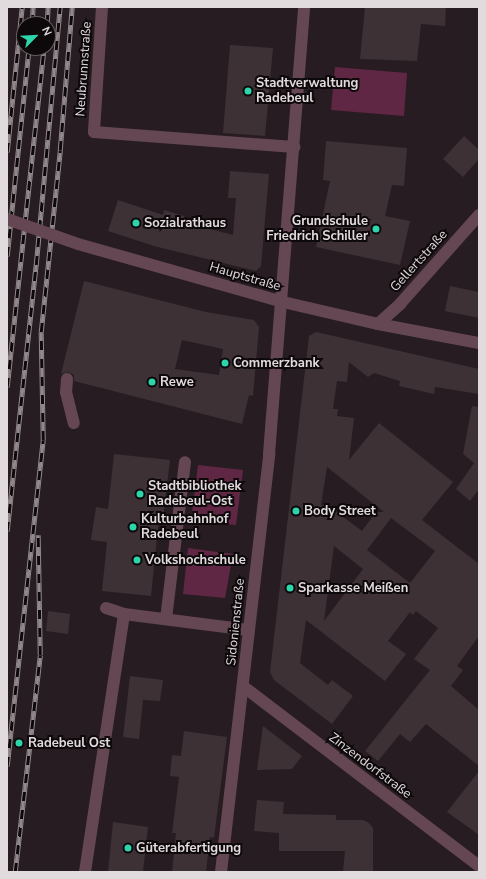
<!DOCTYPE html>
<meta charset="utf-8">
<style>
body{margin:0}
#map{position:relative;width:486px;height:879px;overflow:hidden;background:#271c21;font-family:"Nunito Sans",sans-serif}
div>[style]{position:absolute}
.green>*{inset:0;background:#602744}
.building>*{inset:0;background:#3d3136}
.minor>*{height:12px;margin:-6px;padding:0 6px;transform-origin:6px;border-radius:6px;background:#654754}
.rail>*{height:4.5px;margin-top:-2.25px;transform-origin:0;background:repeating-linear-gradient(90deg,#0d080a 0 9px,#91888c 0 18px);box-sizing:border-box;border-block:1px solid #91888c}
.minor-bridge>*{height:12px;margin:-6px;padding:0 6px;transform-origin:6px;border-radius:6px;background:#654754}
.dots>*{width:11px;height:11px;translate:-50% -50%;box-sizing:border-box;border:2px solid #0d080a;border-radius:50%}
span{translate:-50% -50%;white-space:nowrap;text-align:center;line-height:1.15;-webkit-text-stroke:4px #0d080a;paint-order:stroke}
.street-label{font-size:13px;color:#e2dbde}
.poi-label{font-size:13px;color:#e2dbde;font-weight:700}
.left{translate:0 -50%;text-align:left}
.right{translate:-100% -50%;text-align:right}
.frame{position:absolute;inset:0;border:8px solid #e2dbde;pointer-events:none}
.north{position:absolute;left:16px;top:16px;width:40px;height:40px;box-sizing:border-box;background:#0d080a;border:1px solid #625c5f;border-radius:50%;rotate:66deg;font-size:11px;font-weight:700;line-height:16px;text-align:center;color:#e2dbde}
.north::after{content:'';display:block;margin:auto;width:14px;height:18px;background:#2dd5ab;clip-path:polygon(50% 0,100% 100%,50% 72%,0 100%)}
</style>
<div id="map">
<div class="green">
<div style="clip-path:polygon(335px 67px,407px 73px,404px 116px,331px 110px)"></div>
<div style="clip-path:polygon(198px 465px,243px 470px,236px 525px,191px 521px)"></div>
<div style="clip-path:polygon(188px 548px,233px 554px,225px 598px,183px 594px)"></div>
</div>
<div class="building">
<div style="clip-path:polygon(365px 7px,446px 7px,445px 26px,421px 24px,417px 61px,360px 59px)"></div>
<div style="clip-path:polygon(230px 45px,273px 48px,265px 136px,223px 133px)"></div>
<div style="clip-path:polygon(464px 136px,479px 150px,479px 159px,463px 177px,443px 159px)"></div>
<div style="clip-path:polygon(326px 141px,407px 148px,404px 186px,392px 185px,385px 216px,410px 221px,400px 265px,316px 247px,330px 181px,323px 180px)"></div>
<div style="clip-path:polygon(230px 171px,269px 174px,261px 266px,256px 271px,154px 246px,108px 231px,118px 200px,163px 215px,164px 210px,184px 216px,183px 222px,233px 235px,236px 198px,228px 198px)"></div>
<div style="clip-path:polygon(evenodd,84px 281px,206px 312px,254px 320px,259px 327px,253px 396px,249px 395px,242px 424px,74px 381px,74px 375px,68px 372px,61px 374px,84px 281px,182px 340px,223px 349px,219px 375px,175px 369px,182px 340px)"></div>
<div style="clip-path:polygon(450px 286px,479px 292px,479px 318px,445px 311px)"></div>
<div style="clip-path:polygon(evenodd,316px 332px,479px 369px,479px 394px,435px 387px,434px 394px,399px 386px,400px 381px,374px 373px,368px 377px,349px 362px,347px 382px,337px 381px,333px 409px,338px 409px,337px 416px,354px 418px,349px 460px,379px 423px,453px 482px,422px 520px,479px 564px,479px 636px,457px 666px,463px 670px,451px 686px,479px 710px,479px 766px,426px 724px,410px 742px,400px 734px,378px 761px,365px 751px,430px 670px,414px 659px,438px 628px,416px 611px,413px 615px,410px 612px,388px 641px,406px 654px,385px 681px,306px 620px,300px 663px,328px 685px,332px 680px,353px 696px,332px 724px,274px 680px,270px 672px,309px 336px,316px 332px,327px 467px,384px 512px,376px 512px,362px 531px,334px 510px,334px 506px,321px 505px,327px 467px,316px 332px,391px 518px,435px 551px,410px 583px,367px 550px,391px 518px,316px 332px,334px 546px,363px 569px,324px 621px,334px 546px)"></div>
<div style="clip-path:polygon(472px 406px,479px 407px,479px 489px,470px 501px,456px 489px,474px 463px,463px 454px)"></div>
<div style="clip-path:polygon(114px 454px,170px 460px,163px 518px,159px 518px,151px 596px,102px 591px,107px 542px,91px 540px,96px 507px,108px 509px)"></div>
<div style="clip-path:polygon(48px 611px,70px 614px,68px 634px,46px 631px)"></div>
<div style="clip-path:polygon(130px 676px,163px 680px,160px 701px,143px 700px,139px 739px,123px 737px)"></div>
<div style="clip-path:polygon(263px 726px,302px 756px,292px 769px,257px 770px)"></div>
<div style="clip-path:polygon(184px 731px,227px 737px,214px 838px,210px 837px,206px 872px,172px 872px,176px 833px,172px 833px,179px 777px,170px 776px,172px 755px,181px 756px)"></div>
<div style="clip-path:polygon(479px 771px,479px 835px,447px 812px)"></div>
<div style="clip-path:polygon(257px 800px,284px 802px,283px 814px,336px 815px,336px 820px,363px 820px,369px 823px,373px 828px,373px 872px,343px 872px,345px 851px,279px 851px,279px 833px,254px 831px)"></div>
<div style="clip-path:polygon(113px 822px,148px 827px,143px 872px,108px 872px)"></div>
</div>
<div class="minor">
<div style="left:102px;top:7px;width:125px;rotate:93.7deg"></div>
<div style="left:94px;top:132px;width:201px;rotate:4.3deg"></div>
<div style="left:78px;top:244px;width:213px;rotate:15.8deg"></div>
<div style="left:283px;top:302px;width:98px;rotate:13deg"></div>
<div style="left:378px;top:324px;width:103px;rotate:10.7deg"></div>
<div style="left:378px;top:324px;width:30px;rotate:-42deg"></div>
<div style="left:400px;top:304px;width:119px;rotate:-48.4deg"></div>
<div style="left:67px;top:379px;width:13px;rotate:94deg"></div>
<div style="left:66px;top:392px;width:32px;rotate:76deg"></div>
<div style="left:106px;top:608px;width:19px;rotate:18deg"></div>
<div style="left:124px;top:614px;width:126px;rotate:7.3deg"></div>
<div style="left:166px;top:619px;width:158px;rotate:-83.1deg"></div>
<div style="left:244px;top:687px;width:295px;rotate:37.3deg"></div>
<div style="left:85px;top:872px;width:261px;rotate:-81.4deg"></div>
<div style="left:221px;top:872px;width:421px;rotate:-83.4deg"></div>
<div style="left:269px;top:454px;width:448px;rotate:-85.5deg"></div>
</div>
<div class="rail">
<div style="left:32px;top:24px;width:17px;rotate:-87deg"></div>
<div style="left:47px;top:24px;width:17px;rotate:-87deg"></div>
<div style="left:7px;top:152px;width:146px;rotate:-84.1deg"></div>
<div style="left:7px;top:256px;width:209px;rotate:-84deg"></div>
<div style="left:7px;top:387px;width:341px;rotate:-83.8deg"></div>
<div style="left:7px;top:531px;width:268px;rotate:-83.8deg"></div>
<div style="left:36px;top:265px;width:259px;rotate:-84.7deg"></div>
<div style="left:7px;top:766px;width:328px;rotate:-83.7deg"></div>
<div style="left:43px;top:440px;width:108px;rotate:-91.1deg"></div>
<div style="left:41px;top:332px;width:183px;rotate:-84deg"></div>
<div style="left:60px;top:150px;width:144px;rotate:-85.2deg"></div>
<div style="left:15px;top:872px;width:218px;rotate:-83.4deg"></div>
<div style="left:40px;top:655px;width:120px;rotate:-91deg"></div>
</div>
<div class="minor-bridge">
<div style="left:7px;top:219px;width:75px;rotate:19.4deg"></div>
</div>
<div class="dots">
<div style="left:248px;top:91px;background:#2dd5ab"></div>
<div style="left:136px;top:223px;background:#2dd5ab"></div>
<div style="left:376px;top:229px;background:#2dd5ab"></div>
<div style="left:225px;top:363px;background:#2dd5ab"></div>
<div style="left:152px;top:382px;background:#2dd5ab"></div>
<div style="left:140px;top:494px;background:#2dd5ab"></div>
<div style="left:296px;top:511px;background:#2dd5ab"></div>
<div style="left:133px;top:527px;background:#2dd5ab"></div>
<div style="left:137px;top:560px;background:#2dd5ab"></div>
<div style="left:290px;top:588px;background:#2dd5ab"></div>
<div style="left:19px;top:743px;background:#2dd5ab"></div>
<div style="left:128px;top:848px;background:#2dd5ab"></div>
</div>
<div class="street-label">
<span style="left:84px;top:69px;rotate:-86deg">Neubrunnstraße</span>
<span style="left:419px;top:261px;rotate:-48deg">Gellertstraße</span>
<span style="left:245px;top:277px;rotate:16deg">Hauptstraße</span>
<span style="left:236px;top:622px;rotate:-84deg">Sidonienstraße</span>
<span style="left:370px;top:766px;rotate:37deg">Zinzendorfstraße</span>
</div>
<div class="poi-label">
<span class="left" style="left:256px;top:91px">Stadtverwaltung<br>Radebeul</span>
<span class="right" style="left:368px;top:229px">Grundschule<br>Friedrich Schiller</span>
<span class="left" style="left:144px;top:223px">Sozialrathaus</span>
<span class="left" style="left:233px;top:363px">Commerzbank</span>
<span class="left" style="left:160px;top:382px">Rewe</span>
<span class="left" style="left:148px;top:494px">Stadtbibliothek<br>Radebeul-Ost</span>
<span class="left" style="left:304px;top:511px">Body Street</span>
<span class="left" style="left:141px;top:527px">Kulturbahnhof<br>Radebeul</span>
<span class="left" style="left:145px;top:560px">Volkshochschule</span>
<span class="left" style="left:298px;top:588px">Sparkasse Meißen</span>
<span class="left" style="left:28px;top:743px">Radebeul Ost</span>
<span class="left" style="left:136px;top:848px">Güterabfertigung</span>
</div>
<div class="frame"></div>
<div class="north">N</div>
</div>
